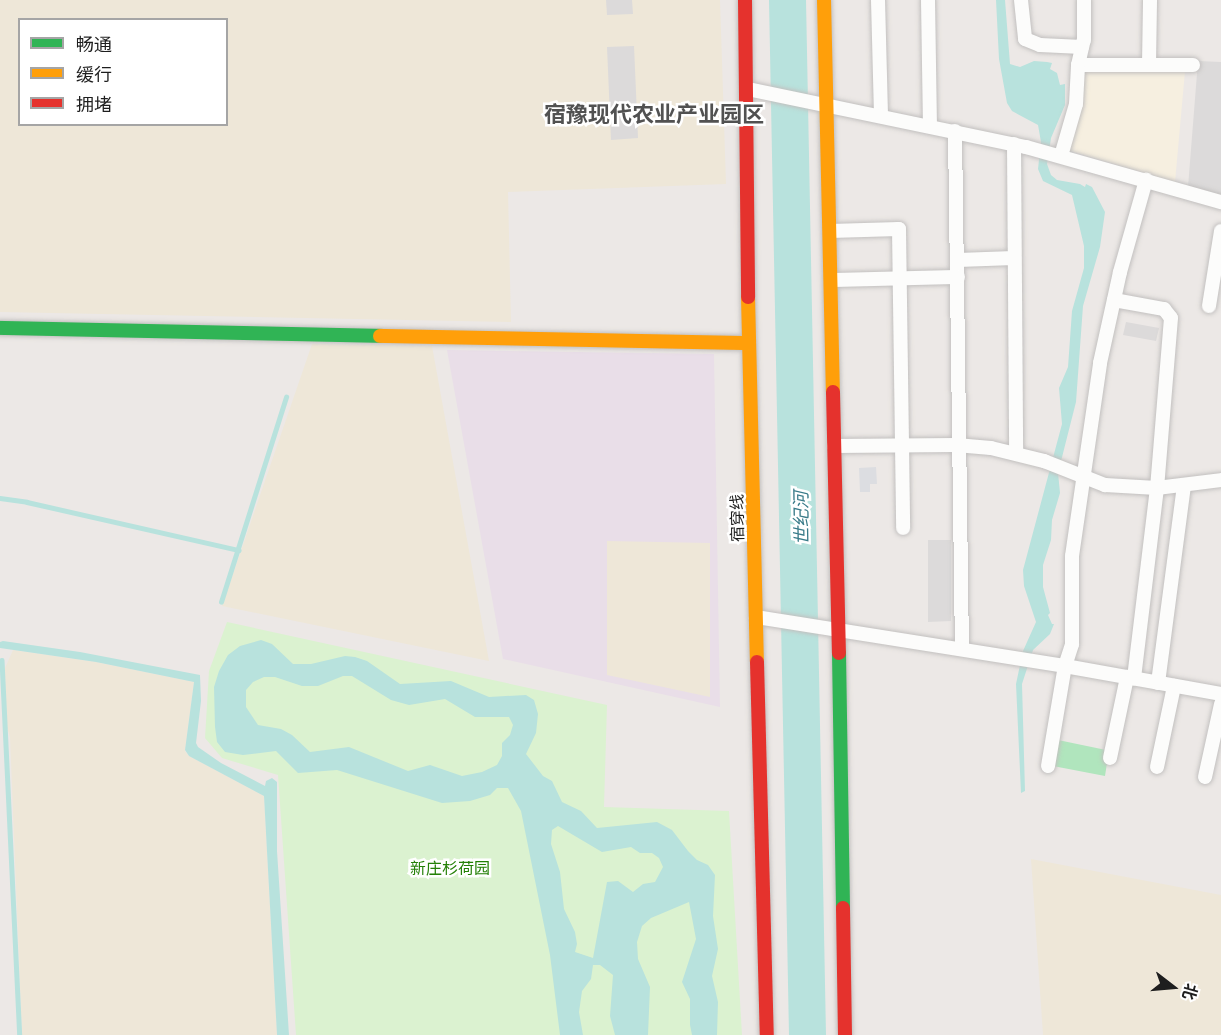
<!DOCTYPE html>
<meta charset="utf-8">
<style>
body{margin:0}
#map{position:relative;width:1221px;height:1035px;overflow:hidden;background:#ece8e6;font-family:"IBM Plex Sans","Noto Sans SC",sans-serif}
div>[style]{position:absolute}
.industrial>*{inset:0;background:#e9dee8}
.education>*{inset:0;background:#f6efe0}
.farmland>*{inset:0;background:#eee7d8}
.park>*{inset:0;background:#dbf2d0}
.pitch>*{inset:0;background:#b0e5bd}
.parking>*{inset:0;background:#dcdada}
.plaza>*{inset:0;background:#dcdde1}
.water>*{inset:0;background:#b8e2dd}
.stream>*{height:4.5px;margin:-2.25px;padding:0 2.25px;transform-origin:2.25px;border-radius:2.25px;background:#b8e2dd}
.roads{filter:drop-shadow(0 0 2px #c2c0bf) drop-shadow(0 0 2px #c2c0bf)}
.street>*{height:14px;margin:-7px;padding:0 7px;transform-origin:7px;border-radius:7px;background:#fcfcfb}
.fast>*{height:14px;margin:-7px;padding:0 7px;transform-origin:7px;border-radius:7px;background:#30b455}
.slow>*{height:14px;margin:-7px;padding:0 7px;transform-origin:7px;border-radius:7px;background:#ff9f0a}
.jam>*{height:14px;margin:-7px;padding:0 7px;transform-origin:7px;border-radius:7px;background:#e5322d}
span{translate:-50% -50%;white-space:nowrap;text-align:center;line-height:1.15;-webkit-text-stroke:5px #fff;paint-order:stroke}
.street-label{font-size:16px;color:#1e1e1e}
.park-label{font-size:16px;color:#248007}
.water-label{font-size:18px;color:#397b89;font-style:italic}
.district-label{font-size:22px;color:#515151;font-weight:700}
.legend{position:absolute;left:18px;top:18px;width:210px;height:108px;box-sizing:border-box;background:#fff;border:2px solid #a5a5a5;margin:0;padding:8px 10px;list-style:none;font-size:18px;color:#1e1e1e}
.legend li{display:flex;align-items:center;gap:12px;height:30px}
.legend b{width:30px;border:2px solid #a5a5a5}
.north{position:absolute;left:1143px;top:957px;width:60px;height:60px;-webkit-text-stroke:4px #fff;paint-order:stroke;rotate:106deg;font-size:16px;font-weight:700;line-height:24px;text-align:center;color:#1e1e1e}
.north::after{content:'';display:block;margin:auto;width:21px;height:27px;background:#1e1e1e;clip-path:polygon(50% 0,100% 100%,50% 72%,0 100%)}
</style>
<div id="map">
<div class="industrial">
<div style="clip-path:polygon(447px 350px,714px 354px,720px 707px,503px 659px)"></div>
</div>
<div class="education">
<div style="clip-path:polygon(1085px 70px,1185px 71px,1175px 182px,1068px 150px)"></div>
</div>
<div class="farmland">
<div style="clip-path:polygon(evenodd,0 0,720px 0,726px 184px,508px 192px,511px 322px,0 312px,0 0,20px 20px,226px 20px,226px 124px,20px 124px,20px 20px)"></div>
<div style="clip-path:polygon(312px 344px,432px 346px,489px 661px,222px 606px)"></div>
<div style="clip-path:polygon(607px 541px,710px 543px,710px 697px,607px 675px)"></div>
<div style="clip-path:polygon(13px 650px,96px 662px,194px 682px,185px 751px,189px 756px,264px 796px,277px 1035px,22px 1035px,10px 737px,6px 724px,5px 668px)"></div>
<div style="clip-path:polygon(1031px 859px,1221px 895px,1221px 1035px,1043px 1035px)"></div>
</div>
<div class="park">
<div style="clip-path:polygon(227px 622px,607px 705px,604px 807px,729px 811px,742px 1035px,296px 1035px,278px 775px,222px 758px,205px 738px,209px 671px)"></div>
</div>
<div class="pitch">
<div style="clip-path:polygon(1058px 740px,1106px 750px,1107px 763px,1105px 776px,1053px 766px)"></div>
</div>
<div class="parking">
<div style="clip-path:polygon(606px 0,632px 0,633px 14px,607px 15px)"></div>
<div style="clip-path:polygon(634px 46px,638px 138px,611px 140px,607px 47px)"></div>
<div style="clip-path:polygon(1198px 61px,1221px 62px,1221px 196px,1188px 187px)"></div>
<div style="clip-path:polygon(1126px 322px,1159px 328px,1156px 341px,1123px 335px)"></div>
<div style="clip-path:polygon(928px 540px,951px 540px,951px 621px,928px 622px)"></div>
</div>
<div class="plaza">
<div style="clip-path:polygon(876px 467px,877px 484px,870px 484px,870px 492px,860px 492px,859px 468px)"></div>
</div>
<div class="water">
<div style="clip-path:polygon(769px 0,806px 0,826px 1035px,789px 1035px)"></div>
<div style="clip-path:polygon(996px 0,1005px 0,1010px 64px,1020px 67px,1034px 61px,1047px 62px,1052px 63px,1050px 69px,1057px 73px,1060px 85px,1065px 84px,1065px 105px,1051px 138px,1047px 164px,1051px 175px,1057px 180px,1080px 184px,1085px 187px,1086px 184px,1092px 187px,1105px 212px,1100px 247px,1083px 306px,1076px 402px,1058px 473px,1060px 493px,1052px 520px,1051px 540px,1043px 565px,1043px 587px,1050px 613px,1048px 615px,1052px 624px,1054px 624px,1050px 634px,1033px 650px,1022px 684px,1025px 791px,1021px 793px,1016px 684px,1023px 651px,1036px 622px,1024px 586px,1023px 570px,1062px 424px,1059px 388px,1068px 367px,1072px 311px,1084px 268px,1084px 246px,1072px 195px,1043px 181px,1038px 169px,1041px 142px,1038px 125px,1012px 111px,1007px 103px,999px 59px)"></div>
<div style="clip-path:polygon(evenodd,261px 640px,272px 644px,293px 664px,311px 664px,345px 656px,355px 657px,367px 661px,400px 684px,451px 681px,489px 697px,526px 695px,534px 700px,538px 714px,536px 733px,526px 754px,543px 776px,552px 781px,562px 802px,581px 811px,597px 828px,657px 822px,672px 830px,688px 851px,697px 860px,708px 865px,715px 875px,713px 916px,718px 949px,712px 976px,718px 1002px,717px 1035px,692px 1035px,690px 1025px,690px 999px,682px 982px,696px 939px,689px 902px,651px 918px,642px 926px,637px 942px,638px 959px,650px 987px,648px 1035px,615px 1035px,610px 1016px,613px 975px,600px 965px,593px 965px,591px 979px,582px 991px,579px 1012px,583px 1035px,560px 1035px,550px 955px,521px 811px,508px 788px,497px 788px,490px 795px,470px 801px,442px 803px,337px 770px,298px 773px,276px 751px,243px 755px,225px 752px,217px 742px,215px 727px,214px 687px,219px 671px,228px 655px,240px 646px,261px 640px,343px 676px,352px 676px,391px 700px,409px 705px,445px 699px,475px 717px,509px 717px,513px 725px,510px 735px,502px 743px,502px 756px,497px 765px,482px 772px,462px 776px,430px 765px,408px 771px,349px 747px,310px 752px,292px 735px,281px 729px,258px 725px,246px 707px,246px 690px,253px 682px,264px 677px,275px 677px,302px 686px,318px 686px,343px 676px,261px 640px,558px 826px,602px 852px,631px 847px,640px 853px,652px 853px,659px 858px,663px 867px,655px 882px,643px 884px,633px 892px,618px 881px,607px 882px,593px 958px,575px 952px,577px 944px,575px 932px,564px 909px,560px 872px,551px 844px,552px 830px,558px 826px)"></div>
<div style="clip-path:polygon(3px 641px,80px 652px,200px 675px,201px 701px,196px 743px,198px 747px,221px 763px,265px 786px,266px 781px,272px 778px,277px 782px,277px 851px,289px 1035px,277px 1035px,264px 796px,189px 756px,185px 750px,194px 682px,96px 662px,0 648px,0 642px)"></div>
</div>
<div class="stream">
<div style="left:0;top:498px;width:27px;rotate:8deg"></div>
<div style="left:27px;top:502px;width:217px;rotate:12.8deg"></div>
<div style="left:221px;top:602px;width:215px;rotate:-72.4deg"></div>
<div style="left:2px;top:660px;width:375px;rotate:87.3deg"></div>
</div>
<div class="roads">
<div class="street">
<div style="left:878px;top:0;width:115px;rotate:88.5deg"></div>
<div style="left:928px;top:0;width:126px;rotate:89.1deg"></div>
<div style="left:1021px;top:0;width:39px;rotate:84deg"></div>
<div style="left:1025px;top:39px;width:16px;rotate:22deg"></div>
<div style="left:1040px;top:45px;width:42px;rotate:2.7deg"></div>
<div style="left:1078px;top:65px;width:115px"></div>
<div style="left:1149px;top:65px;width:65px;rotate:-89.1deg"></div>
<div style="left:748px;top:89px;width:284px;rotate:11.8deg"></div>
<div style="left:1026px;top:147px;width:203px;rotate:15.8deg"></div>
<div style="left:955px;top:131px;width:518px;rotate:89.23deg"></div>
<div style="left:1014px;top:144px;width:309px;rotate:89.6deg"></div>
<div style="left:1061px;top:156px;width:54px;rotate:-73.9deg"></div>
<div style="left:1076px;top:104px;width:39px;rotate:-87deg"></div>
<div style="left:1078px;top:65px;width:26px;rotate:-77deg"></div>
<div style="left:1084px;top:40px;width:40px;rotate:-90deg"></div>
<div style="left:830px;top:231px;width:69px;rotate:-1.7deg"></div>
<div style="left:899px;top:229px;width:299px;rotate:89.2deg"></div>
<div style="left:958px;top:260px;width:56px;rotate:-2deg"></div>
<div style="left:831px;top:280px;width:127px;rotate:-1.4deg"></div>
<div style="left:1114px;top:300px;width:51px;rotate:10.2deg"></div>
<div style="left:1164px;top:309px;width:11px;rotate:52deg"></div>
<div style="left:1171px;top:318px;width:171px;rotate:94.7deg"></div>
<div style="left:1157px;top:488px;width:192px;rotate:96.9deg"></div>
<div style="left:1209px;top:306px;width:76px;rotate:-80.9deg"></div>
<div style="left:834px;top:446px;width:122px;rotate:-0.5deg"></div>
<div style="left:956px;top:445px;width:35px;rotate:5deg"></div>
<div style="left:991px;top:448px;width:55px;rotate:13.8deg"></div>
<div style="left:1044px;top:461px;width:66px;rotate:21.5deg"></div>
<div style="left:1105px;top:485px;width:52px;rotate:3.3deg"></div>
<div style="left:1157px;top:488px;width:64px;rotate:-7.1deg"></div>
<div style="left:756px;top:617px;width:313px;rotate:9deg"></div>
<div style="left:1065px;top:666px;width:158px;rotate:10.2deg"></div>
<div style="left:1158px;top:683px;width:199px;rotate:-82.5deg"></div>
<div style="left:1110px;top:758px;width:83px;rotate:-78.1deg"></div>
<div style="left:1048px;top:766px;width:101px;rotate:-80.4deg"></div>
<div style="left:1065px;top:666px;width:23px;rotate:-72deg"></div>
<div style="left:1072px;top:644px;width:88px;rotate:-90deg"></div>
<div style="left:1072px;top:556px;width:195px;rotate:-81.7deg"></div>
<div style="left:1100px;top:363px;width:93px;rotate:-77.6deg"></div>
<div style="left:1120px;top:272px;width:96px;rotate:-74.2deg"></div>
<div style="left:1157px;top:767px;width:83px;rotate:-78.1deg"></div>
<div style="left:1205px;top:777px;width:75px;rotate:-77.6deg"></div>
</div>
<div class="fast">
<div style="left:0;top:328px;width:380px;rotate:1.2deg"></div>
<div style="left:839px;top:653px;width:255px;rotate:89.1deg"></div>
</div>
<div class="slow">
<div style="left:824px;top:0;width:392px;rotate:88.7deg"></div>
<div style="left:748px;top:297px;width:365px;rotate:88.6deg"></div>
<div style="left:380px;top:336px;width:369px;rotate:1.1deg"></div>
</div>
<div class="jam">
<div style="left:745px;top:0;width:297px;rotate:89.4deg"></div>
<div style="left:833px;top:392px;width:261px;rotate:88.7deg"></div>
<div style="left:757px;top:662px;width:373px;rotate:88.5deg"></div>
<div style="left:843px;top:908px;width:127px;rotate:89.1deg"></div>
</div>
</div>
<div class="street-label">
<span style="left:737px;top:518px;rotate:-91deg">宿穿线</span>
</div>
<div class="park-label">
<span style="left:450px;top:868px">新庄杉荷园</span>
</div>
<div class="water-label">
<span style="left:802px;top:518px;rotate:-91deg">世纪河</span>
</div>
<div class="district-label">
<span style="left:654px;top:114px">宿豫现代农业产业园区</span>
</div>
<ul class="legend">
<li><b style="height:8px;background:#30b455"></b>畅通</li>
<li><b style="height:8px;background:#ff9f0a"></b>缓行</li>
<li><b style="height:8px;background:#e5322d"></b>拥堵</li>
</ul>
<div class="north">北</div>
</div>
